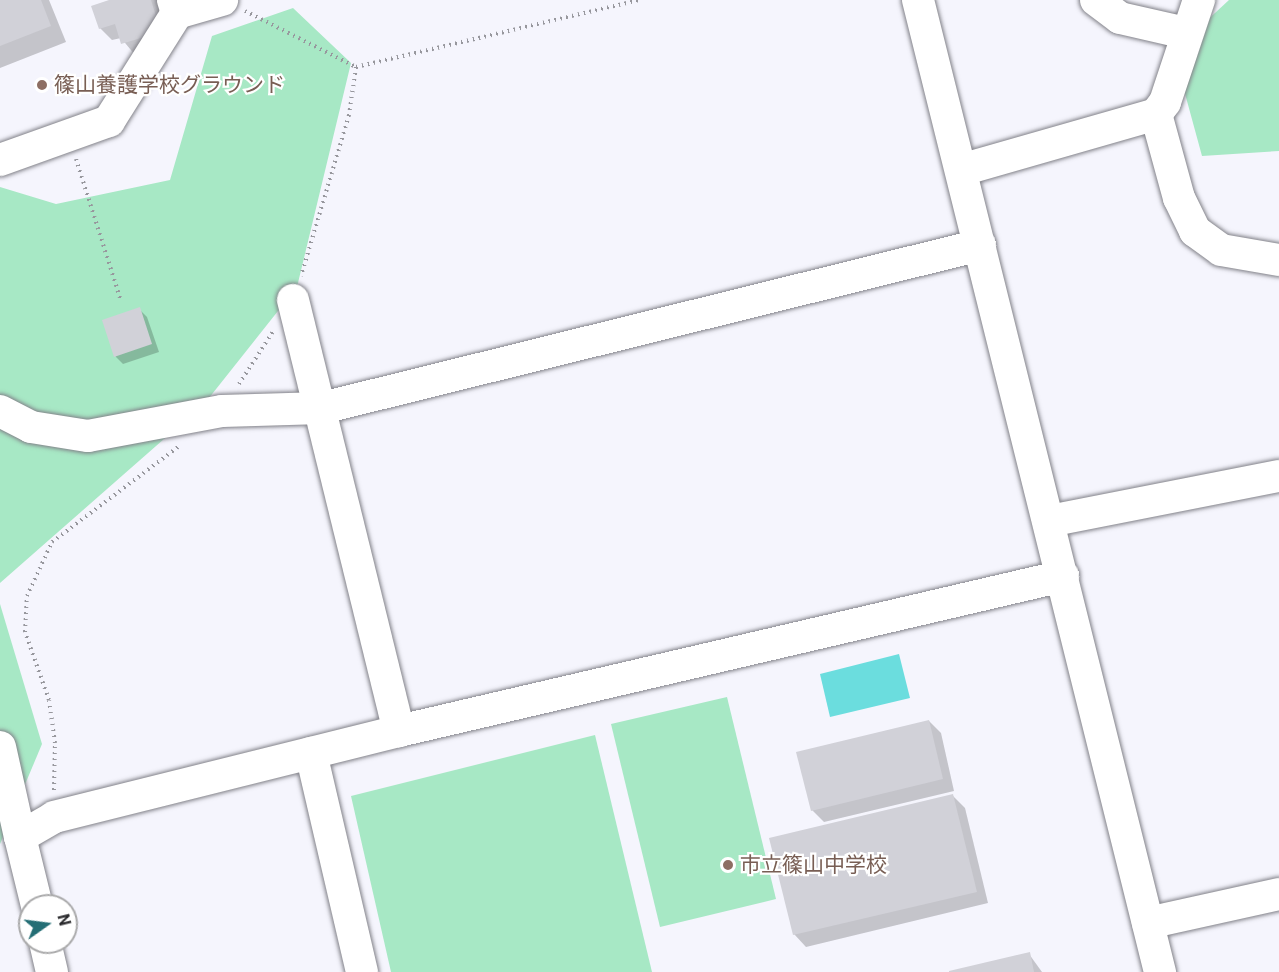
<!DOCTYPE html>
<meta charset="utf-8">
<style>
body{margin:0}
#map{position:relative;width:1279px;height:972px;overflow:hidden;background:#f5f5fd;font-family:Roboto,"Noto Sans JP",sans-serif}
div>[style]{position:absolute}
.green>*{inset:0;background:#a7e8c5}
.water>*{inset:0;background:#6bddde}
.shadow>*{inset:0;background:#0003}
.building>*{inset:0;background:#d1d1d8}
.path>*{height:4px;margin-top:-2px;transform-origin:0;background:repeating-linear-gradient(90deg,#97979d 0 1.5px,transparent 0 6px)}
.roads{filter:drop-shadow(0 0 2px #828289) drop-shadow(0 0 2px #828289)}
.minor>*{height:32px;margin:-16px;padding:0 16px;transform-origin:16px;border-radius:16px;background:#fff}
.dots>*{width:16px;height:16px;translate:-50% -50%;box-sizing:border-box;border:3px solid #fff;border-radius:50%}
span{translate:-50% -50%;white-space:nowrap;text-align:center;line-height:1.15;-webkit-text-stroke:4.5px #fff;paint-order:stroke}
.education-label{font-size:21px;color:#785e54}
.left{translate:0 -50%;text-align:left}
.north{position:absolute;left:18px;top:894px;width:60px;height:60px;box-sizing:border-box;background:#fff;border:2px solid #aaaaab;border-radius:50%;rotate:76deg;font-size:16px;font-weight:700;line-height:24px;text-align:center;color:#2a2a2d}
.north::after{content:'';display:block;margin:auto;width:21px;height:27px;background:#246e75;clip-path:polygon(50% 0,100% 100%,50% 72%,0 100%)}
</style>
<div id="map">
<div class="green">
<div style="clip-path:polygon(1229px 0,1279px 0,1279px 151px,1202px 156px,1184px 90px,1202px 25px)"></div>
<div style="clip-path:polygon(293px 8px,351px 63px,297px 287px,205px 403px,0 583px,0 187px,56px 204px,170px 180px,212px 36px)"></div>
<div style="clip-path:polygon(0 604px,42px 744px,0 844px)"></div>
<div style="clip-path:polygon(727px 697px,776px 899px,660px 927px,611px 724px)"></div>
<div style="clip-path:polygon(595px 735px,652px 972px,391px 972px,351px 796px)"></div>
</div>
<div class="water">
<div style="clip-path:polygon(899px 654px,910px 698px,830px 717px,820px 674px)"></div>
</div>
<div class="shadow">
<div style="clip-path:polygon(0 0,49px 0,66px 42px,0 68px)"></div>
<div style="clip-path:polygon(111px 0,158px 0,172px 44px,135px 55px,121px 38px,112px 40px,100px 28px)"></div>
<div style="clip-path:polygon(139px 309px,147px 317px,159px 352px,123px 364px,116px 357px,103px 321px)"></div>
<div style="clip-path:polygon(929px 721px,941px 733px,954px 791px,824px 822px,812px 810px)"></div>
<div style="clip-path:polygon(953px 796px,965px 808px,988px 903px,806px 947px,794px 934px)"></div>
<div style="clip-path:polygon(1029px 954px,1042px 972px,952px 972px)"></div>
</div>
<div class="building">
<div style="clip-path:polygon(0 0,41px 0,51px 26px,0 46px)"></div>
<div style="clip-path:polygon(109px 0,151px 0,161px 32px,121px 44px,115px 24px,99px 29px,91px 6px)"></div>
<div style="clip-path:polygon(140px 307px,152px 344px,114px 357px,102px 320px)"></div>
<div style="clip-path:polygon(929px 720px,943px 779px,811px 811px,796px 752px)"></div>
<div style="clip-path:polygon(953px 794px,977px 892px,793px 935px,769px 838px)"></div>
<div style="clip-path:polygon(1030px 952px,1034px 972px,949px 972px,949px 971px)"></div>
</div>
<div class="path">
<div style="left:245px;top:11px;width:124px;rotate:26.8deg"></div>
<div style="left:356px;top:67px;width:49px;rotate:98.3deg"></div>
<div style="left:349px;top:115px;width:168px;rotate:106.6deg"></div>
<div style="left:356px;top:67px;width:292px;rotate:-13.3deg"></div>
<div style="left:76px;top:159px;width:149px;rotate:72.4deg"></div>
<div style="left:239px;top:384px;width:64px;rotate:-57.1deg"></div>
<div style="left:54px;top:790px;width:47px;rotate:-88.8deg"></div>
<div style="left:55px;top:743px;width:43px;rotate:-97.9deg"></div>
<div style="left:49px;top:700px;width:72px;rotate:-109.4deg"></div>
<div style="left:25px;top:632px;width:36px;rotate:-87deg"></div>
<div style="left:27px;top:596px;width:60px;rotate:-65.2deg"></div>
<div style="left:52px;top:542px;width:158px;rotate:-37deg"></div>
</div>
<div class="roads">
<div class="minor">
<div style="left:173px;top:0;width:14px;rotate:73deg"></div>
<div style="left:177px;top:13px;width:47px;rotate:-16.1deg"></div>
<div style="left:918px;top:0;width:1002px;rotate:76.02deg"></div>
<div style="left:1096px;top:0;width:30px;rotate:37deg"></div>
<div style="left:1120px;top:18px;width:68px;rotate:12.8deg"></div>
<div style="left:1156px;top:114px;width:87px;rotate:74.7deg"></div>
<div style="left:1179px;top:198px;width:37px;rotate:64deg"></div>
<div style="left:1195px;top:231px;width:32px;rotate:36deg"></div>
<div style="left:1221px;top:250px;width:59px;rotate:9.8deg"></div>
<div style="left:0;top:160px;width:116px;rotate:-19.7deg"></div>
<div style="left:109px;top:121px;width:128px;rotate:-57.8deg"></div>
<div style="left:961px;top:170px;width:203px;rotate:-16deg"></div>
<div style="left:1156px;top:114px;width:15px;rotate:-53deg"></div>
<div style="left:1165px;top:102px;width:108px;rotate:-71.6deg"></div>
<div style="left:293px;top:300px;width:444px;rotate:76.2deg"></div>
<div style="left:0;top:411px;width:35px;rotate:27deg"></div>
<div style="left:31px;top:427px;width:58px;rotate:9deg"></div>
<div style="left:88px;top:436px;width:136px;rotate:-10.6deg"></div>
<div style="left:222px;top:411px;width:100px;rotate:-1.7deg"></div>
<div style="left:322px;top:408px;width:678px;rotate:-13.91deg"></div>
<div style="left:1049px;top:521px;width:234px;rotate:-11.1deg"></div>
<div style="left:0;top:747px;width:92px;rotate:77.5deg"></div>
<div style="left:311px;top:753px;width:225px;rotate:76.9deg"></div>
<div style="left:37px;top:906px;width:71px;rotate:-103.8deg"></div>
<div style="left:20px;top:837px;width:39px;rotate:-30deg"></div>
<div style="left:54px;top:817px;width:356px;rotate:-14deg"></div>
<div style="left:399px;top:731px;width:682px;rotate:-13.14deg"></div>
<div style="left:1148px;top:923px;width:134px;rotate:-12.5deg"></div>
<div style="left:45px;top:942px;width:31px;rotate:77deg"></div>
</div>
</div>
<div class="dots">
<div style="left:42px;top:85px;background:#8d6e63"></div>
<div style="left:728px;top:865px;background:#8d6e63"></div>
</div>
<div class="education-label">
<span class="left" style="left:54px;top:85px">篠山養護学校グラウンド</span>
<span class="left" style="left:740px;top:865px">市立篠山中学校</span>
</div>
<div class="north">N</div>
</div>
